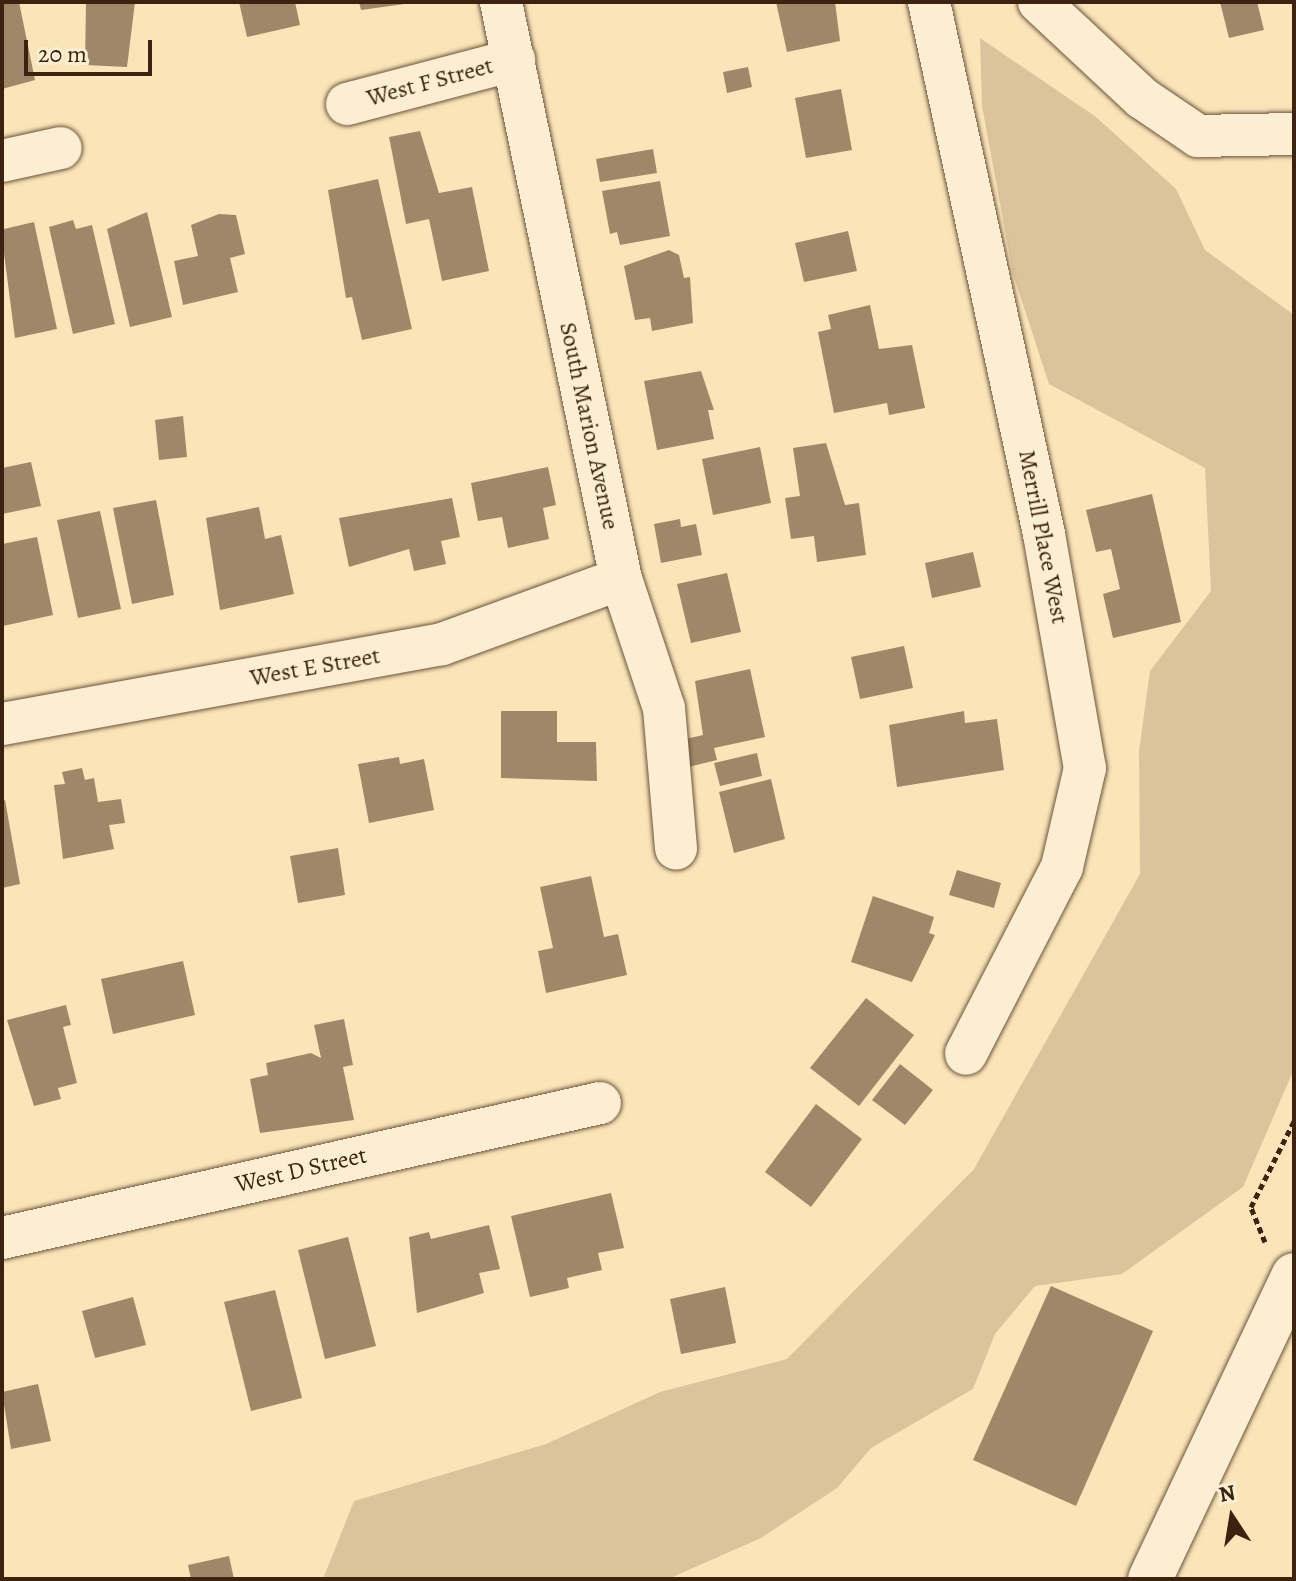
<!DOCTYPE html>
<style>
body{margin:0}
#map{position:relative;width:1296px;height:1581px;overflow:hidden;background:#fae5b9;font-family:Alegreya,serif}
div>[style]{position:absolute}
.green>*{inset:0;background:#dac49c}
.building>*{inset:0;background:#9f8868}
.path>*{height:5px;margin-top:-2.5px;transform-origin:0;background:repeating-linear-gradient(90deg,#3c2310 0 6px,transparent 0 10px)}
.roads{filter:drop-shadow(0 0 2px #6c543a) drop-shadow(0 0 2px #6c543a)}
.minor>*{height:42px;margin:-21px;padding:0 21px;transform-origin:21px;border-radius:21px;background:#fceed2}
.secondary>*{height:44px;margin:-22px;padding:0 22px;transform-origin:22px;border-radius:22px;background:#fceed2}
span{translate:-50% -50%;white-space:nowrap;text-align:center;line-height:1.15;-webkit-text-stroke:8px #fceed2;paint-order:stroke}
.street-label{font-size:24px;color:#3c2310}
.frame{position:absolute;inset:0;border:4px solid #3c2310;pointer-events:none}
.north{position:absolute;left:1192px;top:1477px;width:80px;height:80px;-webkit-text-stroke:6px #fceed2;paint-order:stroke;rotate:348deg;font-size:22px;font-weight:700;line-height:32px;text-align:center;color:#3c2310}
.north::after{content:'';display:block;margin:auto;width:28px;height:36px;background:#3c2310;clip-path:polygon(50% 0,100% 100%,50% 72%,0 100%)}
.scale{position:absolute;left:24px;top:40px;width:128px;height:36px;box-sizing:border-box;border:4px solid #3c2310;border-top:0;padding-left:10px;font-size:24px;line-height:28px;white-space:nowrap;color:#3c2310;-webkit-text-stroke:6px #fceed2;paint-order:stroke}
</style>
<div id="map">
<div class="green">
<div style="clip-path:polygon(980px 38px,1096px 117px,1176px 189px,1205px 250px,1294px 315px,1294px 1069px,1243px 1187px,1122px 1274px,1035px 1286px,995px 1334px,973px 1389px,871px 1448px,837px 1488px,761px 1538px,668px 1579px,323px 1579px,354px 1501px,546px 1444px,660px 1392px,787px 1359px,974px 1169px,1140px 874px,1139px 751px,1150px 671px,1211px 591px,1205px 468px,1049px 384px,1013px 274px,982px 106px)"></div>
</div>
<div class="building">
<div style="clip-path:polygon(2px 2px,19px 2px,35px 80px,2px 89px)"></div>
<div style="clip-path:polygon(86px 2px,135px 2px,127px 67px,85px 65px)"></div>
<div style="clip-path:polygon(239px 2px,295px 2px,300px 25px,247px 37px)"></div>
<div style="clip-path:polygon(359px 2px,411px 2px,412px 3px,361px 10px)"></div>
<div style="clip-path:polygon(776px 2px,835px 2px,840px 41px,787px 52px)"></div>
<div style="clip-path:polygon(1220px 2px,1257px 2px,1264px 30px,1229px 38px)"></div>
<div style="clip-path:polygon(748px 67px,752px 87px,727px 93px,723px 72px)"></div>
<div style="clip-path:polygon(841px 89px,852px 150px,806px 158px,795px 98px)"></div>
<div style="clip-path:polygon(420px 131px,439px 193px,472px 187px,489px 271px,442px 281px,429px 219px,406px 224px,389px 137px)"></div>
<div style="clip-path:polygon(653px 149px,657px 173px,600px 182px,596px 159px)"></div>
<div style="clip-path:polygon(378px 179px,412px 329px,362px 340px,352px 297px,346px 298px,328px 190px)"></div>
<div style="clip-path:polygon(660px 181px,670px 236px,620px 245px,617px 232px,610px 234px,602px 191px)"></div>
<div style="clip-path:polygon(147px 212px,172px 317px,130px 327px,107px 229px)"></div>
<div style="clip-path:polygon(219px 214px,236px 215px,245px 254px,230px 258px,238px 292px,183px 305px,174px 261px,198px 256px,191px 225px)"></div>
<div style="clip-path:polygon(73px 220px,76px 229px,92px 225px,115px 324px,73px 334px,49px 227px)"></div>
<div style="clip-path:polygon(34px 222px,57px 329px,15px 338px,2px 238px,4px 229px)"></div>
<div style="clip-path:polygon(848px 231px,857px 271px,804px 282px,795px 243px)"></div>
<div style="clip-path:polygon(669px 250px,679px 255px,684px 278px,690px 277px,693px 323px,652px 331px,650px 318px,635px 320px,624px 266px)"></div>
<div style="clip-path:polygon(870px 305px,879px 349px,912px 345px,925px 408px,889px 415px,887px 403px,834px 413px,818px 332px,831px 329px,828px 315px)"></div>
<div style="clip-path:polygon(701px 371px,714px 410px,708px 410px,714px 439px,657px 450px,644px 381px)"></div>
<div style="clip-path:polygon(183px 416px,187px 457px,159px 460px,155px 420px)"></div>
<div style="clip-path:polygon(826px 443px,845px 505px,859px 503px,866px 555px,817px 562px,814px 536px,791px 539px,785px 498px,800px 496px,793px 448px)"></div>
<div style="clip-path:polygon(760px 447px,771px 503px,713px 515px,702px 459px)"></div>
<div style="clip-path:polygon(31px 462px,41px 506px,2px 514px,2px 468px)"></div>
<div style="clip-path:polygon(548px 467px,556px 505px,543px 508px,549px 539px,508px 548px,502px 517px,478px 521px,471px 483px)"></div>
<div style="clip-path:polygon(1152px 494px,1181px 622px,1113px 638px,1103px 594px,1120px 589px,1111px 549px,1096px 552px,1086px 510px)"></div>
<div style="clip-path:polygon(452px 498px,460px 537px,441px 541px,446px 564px,414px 571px,409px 549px,349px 567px,339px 518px)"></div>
<div style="clip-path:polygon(156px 500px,174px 595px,132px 604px,113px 508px)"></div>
<div style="clip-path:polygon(259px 507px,265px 539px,281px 535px,294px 594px,220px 610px,206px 518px)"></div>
<div style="clip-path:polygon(100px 511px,121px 609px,78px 618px,57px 520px)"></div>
<div style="clip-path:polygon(680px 519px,681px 527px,696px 524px,702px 555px,661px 563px,654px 524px)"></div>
<div style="clip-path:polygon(37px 537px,53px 615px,3px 626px,2px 544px)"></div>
<div style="clip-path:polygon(973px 552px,981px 587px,932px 598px,925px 563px)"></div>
<div style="clip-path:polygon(727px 573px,741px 632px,691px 643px,677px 584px)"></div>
<div style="clip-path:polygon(904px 646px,913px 688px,860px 699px,851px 657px)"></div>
<div style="clip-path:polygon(750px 669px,765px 737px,714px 748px,717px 760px,684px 768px,677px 741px,703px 735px,695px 681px)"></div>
<div style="clip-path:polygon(501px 711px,557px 711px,557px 742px,596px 742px,597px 781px,501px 778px)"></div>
<div style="clip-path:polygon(964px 711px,965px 723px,997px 719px,1004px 770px,897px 787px,889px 725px)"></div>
<div style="clip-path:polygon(757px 753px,762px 776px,720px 786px,714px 763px)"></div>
<div style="clip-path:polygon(399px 757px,400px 764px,424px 759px,434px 810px,369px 823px,358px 764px)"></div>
<div style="clip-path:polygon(82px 768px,85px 780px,94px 778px,98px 802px,121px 799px,125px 823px,109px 825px,114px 849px,63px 859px,54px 785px,65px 784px,62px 772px)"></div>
<div style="clip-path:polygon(771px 779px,785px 839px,734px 853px,719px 792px)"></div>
<div style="clip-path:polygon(5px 800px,20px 884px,2px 888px,2px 801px)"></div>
<div style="clip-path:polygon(338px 848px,345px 895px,298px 903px,290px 856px)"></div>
<div style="clip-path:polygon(957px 870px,1001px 883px,994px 908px,949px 895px)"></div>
<div style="clip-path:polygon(591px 876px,604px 937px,618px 934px,627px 975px,546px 993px,538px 951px,553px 948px,540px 887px)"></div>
<div style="clip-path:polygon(873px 896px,934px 917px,929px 933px,935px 935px,912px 982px,851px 962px)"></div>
<div style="clip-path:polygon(183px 961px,195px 1015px,113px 1034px,101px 979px)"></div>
<div style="clip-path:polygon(866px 998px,914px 1035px,859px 1106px,810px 1068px)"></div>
<div style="clip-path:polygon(66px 1005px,71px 1025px,63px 1027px,77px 1083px,58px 1088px,61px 1099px,34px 1106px,7px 1020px)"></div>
<div style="clip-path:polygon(344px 1019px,353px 1065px,343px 1067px,354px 1120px,260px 1133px,250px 1079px,268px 1075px,266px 1063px,311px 1053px,321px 1058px,314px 1025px)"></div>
<div style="clip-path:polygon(900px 1064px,933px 1090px,905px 1125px,872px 1100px)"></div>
<div style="clip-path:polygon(816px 1104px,862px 1139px,811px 1207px,765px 1172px)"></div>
<div style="clip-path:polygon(611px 1193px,624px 1248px,598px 1253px,602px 1270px,567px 1278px,569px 1288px,530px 1297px,511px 1216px)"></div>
<div style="clip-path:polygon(489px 1225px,500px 1269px,479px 1273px,484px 1293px,417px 1313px,409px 1237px,429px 1232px,431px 1239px)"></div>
<div style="clip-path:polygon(348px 1237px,376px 1346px,325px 1359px,298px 1250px)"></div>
<div style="clip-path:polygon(1051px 1286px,1153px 1331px,1076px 1506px,973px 1460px)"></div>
<div style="clip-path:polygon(725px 1287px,736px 1343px,681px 1354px,670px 1299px)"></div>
<div style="clip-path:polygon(275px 1290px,302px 1398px,251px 1411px,224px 1302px)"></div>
<div style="clip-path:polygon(133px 1297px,146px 1345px,95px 1358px,82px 1311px)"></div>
<div style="clip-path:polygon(38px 1384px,51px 1441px,11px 1449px,2px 1392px)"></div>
<div style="clip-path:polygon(229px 1556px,234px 1579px,191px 1579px,188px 1565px)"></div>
</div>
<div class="path">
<div style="left:1265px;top:1242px;width:38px;rotate:-112deg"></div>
<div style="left:1251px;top:1207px;width:96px;rotate:-63.4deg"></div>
</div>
<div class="roads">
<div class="minor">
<div style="left:501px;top:2px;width:589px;rotate:78.25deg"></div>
<div style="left:621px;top:579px;width:136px;rotate:71.6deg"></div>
<div style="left:664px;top:708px;width:141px;rotate:85.1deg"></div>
<div style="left:929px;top:2px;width:544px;rotate:77.8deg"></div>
<div style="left:1044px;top:534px;width:238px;rotate:80.1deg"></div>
<div style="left:1085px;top:768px;width:102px;rotate:103.1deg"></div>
<div style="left:1062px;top:867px;width:210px;rotate:117.2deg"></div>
<div style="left:1039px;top:2px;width:141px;rotate:43deg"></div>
<div style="left:1142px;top:98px;width:68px;rotate:34.2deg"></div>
<div style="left:1198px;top:136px;width:96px;rotate:-1.2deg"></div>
<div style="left:347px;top:104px;width:173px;rotate:-14.8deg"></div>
<div style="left:2px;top:161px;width:60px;rotate:-12.4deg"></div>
<div style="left:2px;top:724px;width:447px;rotate:-10.3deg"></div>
<div style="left:442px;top:644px;width:190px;rotate:-20deg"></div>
<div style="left:2px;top:1238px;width:613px;rotate:-12.72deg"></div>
</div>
<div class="secondary">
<div style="left:1150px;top:1579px;width:336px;rotate:-64.7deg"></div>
</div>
</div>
<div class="street-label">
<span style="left:430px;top:82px;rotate:-15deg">West F Street</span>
<span style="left:589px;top:426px;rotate:78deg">South Marion Avenue</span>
<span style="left:1043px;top:537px;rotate:79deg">Merrill Place West</span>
<span style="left:315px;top:667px;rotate:-10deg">West E Street</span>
<span style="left:301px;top:1170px;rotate:-13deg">West D Street</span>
</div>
<div class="frame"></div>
<div class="north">N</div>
<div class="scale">20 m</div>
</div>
